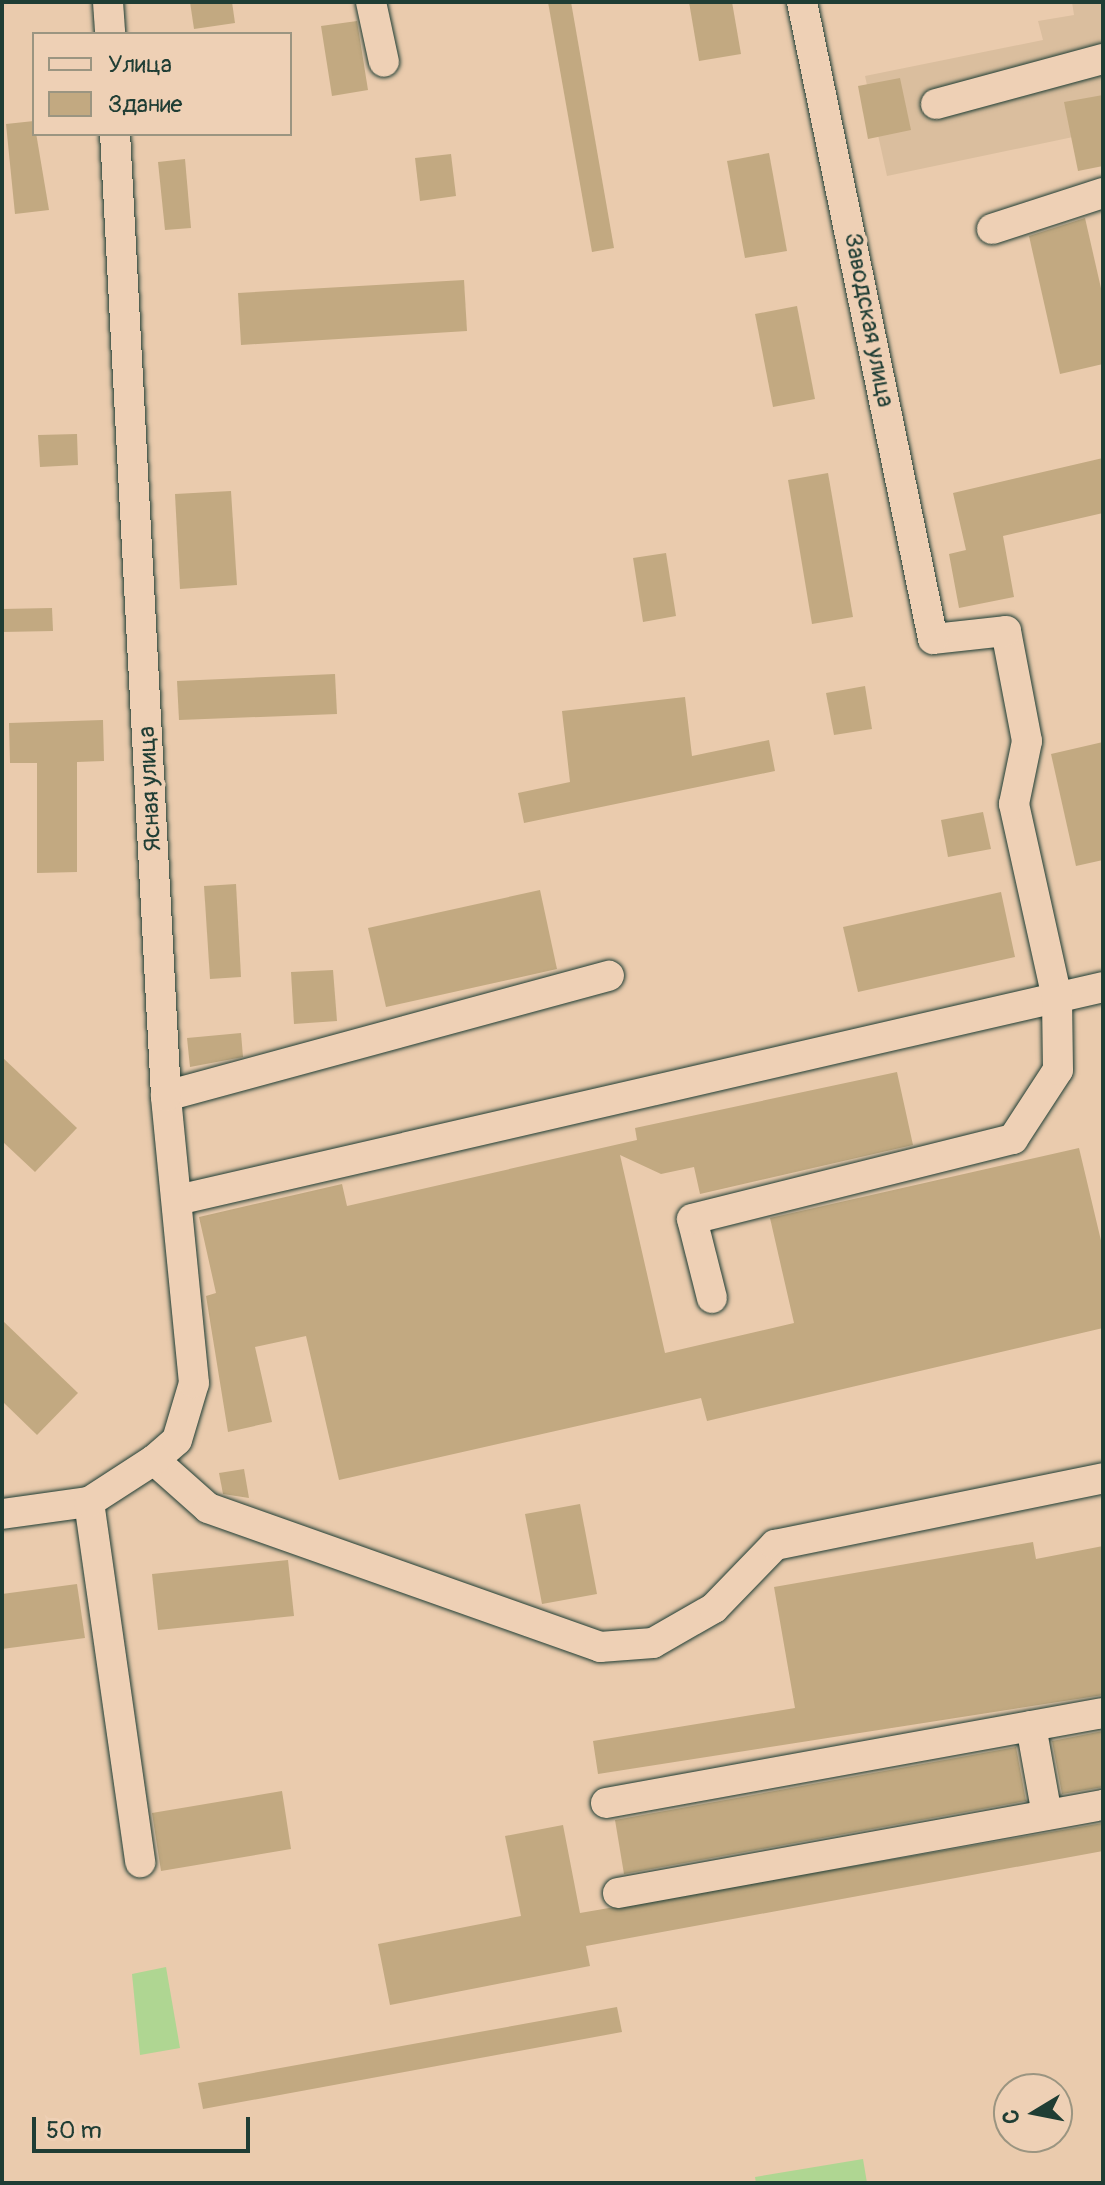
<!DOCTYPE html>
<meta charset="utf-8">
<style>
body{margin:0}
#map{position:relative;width:1105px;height:2185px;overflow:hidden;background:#eacbad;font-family:Pangolin,sans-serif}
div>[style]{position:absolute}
.built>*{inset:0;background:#dabe9e}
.green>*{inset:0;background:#afd692}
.building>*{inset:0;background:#c2a981}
.roads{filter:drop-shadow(0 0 2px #1f3d34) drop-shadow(0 0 2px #1f3d34)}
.minor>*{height:30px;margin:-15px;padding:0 15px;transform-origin:15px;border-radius:15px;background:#eed0b5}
span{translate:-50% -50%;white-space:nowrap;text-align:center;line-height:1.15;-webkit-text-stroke:8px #eed0b5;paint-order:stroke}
.street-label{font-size:24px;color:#1f3d34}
.frame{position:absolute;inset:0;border:4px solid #1f3d34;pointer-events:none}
.legend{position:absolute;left:32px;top:32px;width:260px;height:104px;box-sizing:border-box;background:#eed0b5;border:2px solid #9b9581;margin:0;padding:10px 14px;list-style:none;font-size:24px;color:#1f3d34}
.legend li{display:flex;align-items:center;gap:16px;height:40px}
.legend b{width:40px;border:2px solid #9b9581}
.north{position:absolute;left:993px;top:2073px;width:80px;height:80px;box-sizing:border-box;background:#eed0b5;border:2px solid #9b9581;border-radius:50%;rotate:260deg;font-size:22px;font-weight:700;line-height:32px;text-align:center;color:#1f3d34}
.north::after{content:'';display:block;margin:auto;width:28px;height:36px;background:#1f3d34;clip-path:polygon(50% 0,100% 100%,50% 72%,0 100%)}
.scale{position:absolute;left:32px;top:2117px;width:218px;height:36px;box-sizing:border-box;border:4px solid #1f3d34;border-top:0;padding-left:10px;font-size:24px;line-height:28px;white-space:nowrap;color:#1f3d34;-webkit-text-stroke:6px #eed0b5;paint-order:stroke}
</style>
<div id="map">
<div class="built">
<div style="clip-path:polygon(1072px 2px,1103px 2px,1103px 160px,1073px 137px,887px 176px,865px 76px,1043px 40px,1038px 21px,1074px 15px)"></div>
</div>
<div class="green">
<div style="clip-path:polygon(166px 1967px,180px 2048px,140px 2055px,132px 1974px)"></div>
<div style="clip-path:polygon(863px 2159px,867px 2183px,756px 2183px,755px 2177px)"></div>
</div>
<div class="building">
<div style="clip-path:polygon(190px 2px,232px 2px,235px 23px,194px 29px)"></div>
<div style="clip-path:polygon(548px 2px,571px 2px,614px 248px,592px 252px)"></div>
<div style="clip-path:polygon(689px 2px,732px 2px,741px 54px,699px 61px)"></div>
<div style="clip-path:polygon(357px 21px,368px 90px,332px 96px,321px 26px)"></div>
<div style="clip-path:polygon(900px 78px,911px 130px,868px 139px,858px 86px)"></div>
<div style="clip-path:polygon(1103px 95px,1103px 166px,1078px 171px,1064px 102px)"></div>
<div style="clip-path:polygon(34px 121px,49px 210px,15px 214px,6px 124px)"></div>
<div style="clip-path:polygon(769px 153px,787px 251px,745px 258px,727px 161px)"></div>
<div style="clip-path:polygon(451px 154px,456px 196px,420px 201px,415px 158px)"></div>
<div style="clip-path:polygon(185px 159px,191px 228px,165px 230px,158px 162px)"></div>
<div style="clip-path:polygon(1085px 218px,1103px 297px,1103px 364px,1060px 374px,1029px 236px)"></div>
<div style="clip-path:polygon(464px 280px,467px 331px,241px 345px,238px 293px)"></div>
<div style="clip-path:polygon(797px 306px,815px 399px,773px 407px,755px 314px)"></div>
<div style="clip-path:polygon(77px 434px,78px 465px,40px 467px,38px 435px)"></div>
<div style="clip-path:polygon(1103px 458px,1103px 513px,1003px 536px,1014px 597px,959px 608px,949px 554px,966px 550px,953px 493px)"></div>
<div style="clip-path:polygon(828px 473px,853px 617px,812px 624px,788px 480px)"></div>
<div style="clip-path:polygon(231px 491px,237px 585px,180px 589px,175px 494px)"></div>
<div style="clip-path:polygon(666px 553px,676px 616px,643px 622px,633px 558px)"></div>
<div style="clip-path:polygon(52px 608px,53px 631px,2px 632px,2px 609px)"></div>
<div style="clip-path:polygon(335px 674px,337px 714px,179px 720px,177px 681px)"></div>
<div style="clip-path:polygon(865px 686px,872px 729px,834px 735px,826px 693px)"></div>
<div style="clip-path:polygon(685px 697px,692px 756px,769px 740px,775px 771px,524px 823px,518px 793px,570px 782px,562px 711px)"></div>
<div style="clip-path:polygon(103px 720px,104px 761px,77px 762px,77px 872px,37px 873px,37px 763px,10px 763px,9px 723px)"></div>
<div style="clip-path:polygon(1103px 742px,1103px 860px,1076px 866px,1051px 754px)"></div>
<div style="clip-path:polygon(983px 812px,991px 849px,948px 857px,941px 820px)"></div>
<div style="clip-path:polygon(236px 884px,241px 977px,210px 979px,204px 886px)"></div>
<div style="clip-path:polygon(540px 890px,557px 969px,386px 1007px,368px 928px)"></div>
<div style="clip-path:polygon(1001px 892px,1015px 957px,858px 992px,843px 927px)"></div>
<div style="clip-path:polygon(333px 970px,337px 1021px,294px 1024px,291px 972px)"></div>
<div style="clip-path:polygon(241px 1033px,243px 1057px,190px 1067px,187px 1038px)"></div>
<div style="clip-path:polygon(2px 1057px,77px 1128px,35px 1172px,2px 1141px)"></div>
<div style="clip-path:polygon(897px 1072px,913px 1145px,700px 1194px,694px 1167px,661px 1174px,620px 1155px,665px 1353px,794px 1323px,770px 1218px,1079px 1148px,1103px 1249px,1103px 1328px,707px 1421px,701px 1398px,339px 1480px,306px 1336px,255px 1347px,272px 1422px,228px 1432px,206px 1296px,216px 1293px,199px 1217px,342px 1184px,347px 1206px,637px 1140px,635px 1128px)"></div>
<div style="clip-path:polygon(2px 1320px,78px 1393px,37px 1435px,2px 1401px)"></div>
<div style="clip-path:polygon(244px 1469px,249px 1498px,223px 1494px,219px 1473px)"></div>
<div style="clip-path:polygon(580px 1504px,597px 1594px,542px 1604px,525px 1514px)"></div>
<div style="clip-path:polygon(1033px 1542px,1036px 1559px,1103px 1546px,1103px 1695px,598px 1774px,593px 1741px,795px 1708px,774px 1587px)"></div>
<div style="clip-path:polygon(288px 1560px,294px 1616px,158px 1630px,152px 1574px)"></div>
<div style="clip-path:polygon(77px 1584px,85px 1638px,2px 1649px,2px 1594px)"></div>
<div style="clip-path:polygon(1103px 1731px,1103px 1787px,1062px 1794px,1052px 1741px)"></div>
<div style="clip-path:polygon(1016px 1747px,1026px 1801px,624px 1874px,615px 1820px)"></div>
<div style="clip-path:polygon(282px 1791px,291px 1849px,161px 1871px,152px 1813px)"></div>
<div style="clip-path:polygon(1103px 1823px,1103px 1851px,586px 1946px,590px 1966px,390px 2005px,378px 1944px,521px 1916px,505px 1836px,563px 1825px,580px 1913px)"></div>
<div style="clip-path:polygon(617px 2007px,622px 2032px,203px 2109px,198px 2083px)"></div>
</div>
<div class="roads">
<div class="minor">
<div style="left:108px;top:2px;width:32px;rotate:86deg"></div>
<div style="left:371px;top:2px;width:61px;rotate:77.8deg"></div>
<div style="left:936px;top:104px;width:173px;rotate:-15.1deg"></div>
<div style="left:992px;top:229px;width:117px;rotate:-18deg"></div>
<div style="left:166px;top:1096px;width:459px;rotate:-15.2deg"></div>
<div style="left:177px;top:1200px;width:950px;rotate:-12.95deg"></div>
<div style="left:712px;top:1298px;width:81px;rotate:-104.2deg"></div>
<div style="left:692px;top:1219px;width:331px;rotate:-14deg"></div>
<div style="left:1013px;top:1139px;width:82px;rotate:-56.9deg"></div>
<div style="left:1058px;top:1070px;width:72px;rotate:-90.8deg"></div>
<div style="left:1057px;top:998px;width:199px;rotate:-102.5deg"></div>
<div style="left:1014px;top:804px;width:64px;rotate:-78.3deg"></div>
<div style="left:1027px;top:741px;width:112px;rotate:-100.8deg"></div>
<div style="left:1006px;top:631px;width:73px;rotate:173.7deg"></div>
<div style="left:933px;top:639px;width:650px;rotate:-101.62deg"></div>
<div style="left:154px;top:1460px;width:72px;rotate:41.6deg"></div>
<div style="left:208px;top:1508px;width:416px;rotate:19.5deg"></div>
<div style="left:600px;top:1647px;width:53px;rotate:-4.3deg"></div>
<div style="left:653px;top:1643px;width:70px;rotate:-29.8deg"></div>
<div style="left:714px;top:1608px;width:88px;rotate:-45.9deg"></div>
<div style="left:775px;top:1545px;width:335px;rotate:-11.5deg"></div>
<div style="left:89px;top:1502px;width:364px;rotate:81.9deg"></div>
<div style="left:2px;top:1514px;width:88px;rotate:-7.9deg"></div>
<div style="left:89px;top:1502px;width:77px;rotate:-32.9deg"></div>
<div style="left:154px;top:1460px;width:30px;rotate:-41deg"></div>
<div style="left:177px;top:1440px;width:59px;rotate:-73.4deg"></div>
<div style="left:194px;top:1383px;width:288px;rotate:-95.6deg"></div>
<div style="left:166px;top:1096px;width:963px;rotate:-93.03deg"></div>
<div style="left:1031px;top:1726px;width:90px;rotate:79.8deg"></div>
<div style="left:606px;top:1803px;width:505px;rotate:-10.26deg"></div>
<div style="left:618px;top:1893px;width:493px;rotate:-10.3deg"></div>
</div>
</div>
<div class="street-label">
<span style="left:869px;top:320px;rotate:79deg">Заводская улица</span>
<span style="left:150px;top:789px;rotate:-93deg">Ясная улица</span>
</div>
<div class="frame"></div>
<ul class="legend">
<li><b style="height:10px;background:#eed0b5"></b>Улица</li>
<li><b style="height:22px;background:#c2a981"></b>Здание</li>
</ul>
<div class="north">С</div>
<div class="scale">50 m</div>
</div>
